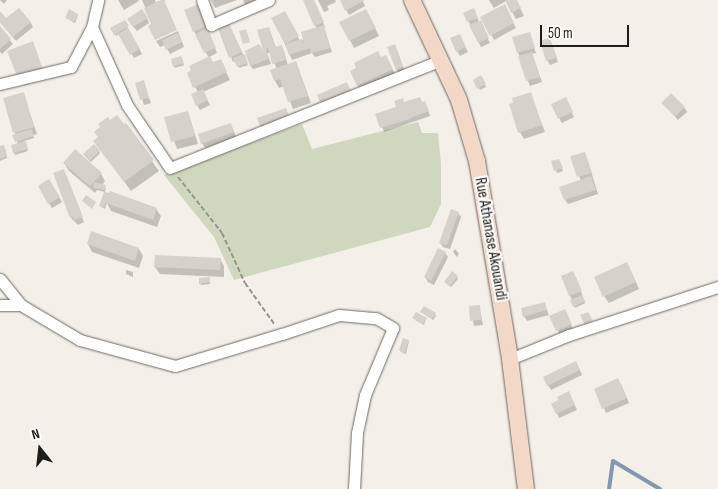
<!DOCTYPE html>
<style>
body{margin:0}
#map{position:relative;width:718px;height:489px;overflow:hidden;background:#f4efe8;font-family:"Sofia Sans Condensed",sans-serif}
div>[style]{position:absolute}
.green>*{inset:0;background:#d0d7bf}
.shadow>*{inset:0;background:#0003}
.stream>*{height:4px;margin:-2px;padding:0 2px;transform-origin:2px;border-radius:2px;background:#8297b0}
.building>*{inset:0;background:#d6d1cb}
.path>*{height:2px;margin-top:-1px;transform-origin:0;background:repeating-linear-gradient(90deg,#97948e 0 5px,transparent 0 7.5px)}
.roads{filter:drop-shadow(0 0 1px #6e6a64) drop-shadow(0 0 1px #6e6a64)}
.street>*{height:11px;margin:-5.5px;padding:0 5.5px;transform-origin:5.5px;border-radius:5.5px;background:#fff}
.secondary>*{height:16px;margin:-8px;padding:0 8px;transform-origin:8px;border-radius:8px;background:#f3d7c7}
span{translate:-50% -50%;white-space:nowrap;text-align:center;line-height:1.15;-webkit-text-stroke:4.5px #fefcfa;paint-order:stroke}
.street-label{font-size:16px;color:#1e1d1a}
.north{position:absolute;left:15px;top:424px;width:50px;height:50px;-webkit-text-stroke:4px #fefcfa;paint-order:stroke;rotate:344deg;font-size:14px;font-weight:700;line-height:20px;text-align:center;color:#1e1d1a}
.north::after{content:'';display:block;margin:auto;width:18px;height:22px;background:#1e1d1a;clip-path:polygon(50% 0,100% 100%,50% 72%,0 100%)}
.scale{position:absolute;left:540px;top:25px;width:89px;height:22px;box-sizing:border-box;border:2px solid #1e1d1a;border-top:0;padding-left:6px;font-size:15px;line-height:18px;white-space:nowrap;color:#1e1d1a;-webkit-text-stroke:4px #fefcfa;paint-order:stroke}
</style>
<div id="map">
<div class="green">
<div style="clip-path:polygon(418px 122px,422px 133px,438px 133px,441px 163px,441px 204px,430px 227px,234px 280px,214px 237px,164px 175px,302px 124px,312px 149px)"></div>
</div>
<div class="shadow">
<div style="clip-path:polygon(0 0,7px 0,4px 4px)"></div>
<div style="clip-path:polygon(118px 0,138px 0,139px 1px,124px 10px)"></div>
<div style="clip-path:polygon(142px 0,155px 0,155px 2px,166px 0,163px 2px,153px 25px)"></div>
<div style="clip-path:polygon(211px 0,237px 0,215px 8px)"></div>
<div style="clip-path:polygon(243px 0,259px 0,263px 9px,250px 14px)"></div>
<div style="clip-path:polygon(304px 0,313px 0,325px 27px,324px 28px,332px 52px,315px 57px,312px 53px,292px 60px,273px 18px,285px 12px,300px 41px,304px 39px,317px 29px)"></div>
<div style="clip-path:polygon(318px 0,335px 0,336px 2px,327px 6px,329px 10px,324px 12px)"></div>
<div style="clip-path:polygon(341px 0,362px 0,365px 6px,349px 15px)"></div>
<div style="clip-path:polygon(489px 0,516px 0,524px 16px,516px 19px,506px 1px,494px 8px)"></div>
<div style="clip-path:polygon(504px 6px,516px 28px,494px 40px,482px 17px)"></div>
<div style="clip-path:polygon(473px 10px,490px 43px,481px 47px,465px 14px)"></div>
<div style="clip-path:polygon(201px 11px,217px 53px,209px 57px,213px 63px,224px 68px,230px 80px,203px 92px,210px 105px,200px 110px,197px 105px,198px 92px,195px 87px,209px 58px,194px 31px)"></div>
<div style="clip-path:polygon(0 13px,6px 20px,30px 22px,33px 27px,16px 41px,0 22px)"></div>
<div style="clip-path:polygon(78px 15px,75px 23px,66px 18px)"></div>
<div style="clip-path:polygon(147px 18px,149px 23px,137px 31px,131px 24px)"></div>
<div style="clip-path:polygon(370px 18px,379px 36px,354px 48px,341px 22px)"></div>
<div style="clip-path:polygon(124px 21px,142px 54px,134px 58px,119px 34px,116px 36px,112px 29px)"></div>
<div style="clip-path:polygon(230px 27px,248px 65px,239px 68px,236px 61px,233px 62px,231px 57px)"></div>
<div style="clip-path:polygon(0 28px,13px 44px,2px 54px,0 52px)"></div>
<div style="clip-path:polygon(269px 28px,276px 48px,281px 46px,284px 51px,288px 66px,295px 63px,299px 70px,311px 103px,293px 109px,284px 86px,279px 88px,275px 81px,277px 69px,270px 53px,267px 53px,271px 64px,253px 69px,250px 65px,265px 56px,259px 31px)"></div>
<div style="clip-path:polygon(178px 31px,184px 47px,170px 54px,165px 45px,160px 47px,156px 41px)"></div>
<div style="clip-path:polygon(529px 33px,536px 53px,532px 54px,542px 82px,530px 86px,513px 38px)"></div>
<div style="clip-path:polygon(550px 39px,558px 62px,550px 65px,547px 60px)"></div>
<div style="clip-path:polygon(462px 40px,468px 52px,460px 56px,457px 51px)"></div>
<div style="clip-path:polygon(32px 43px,46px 78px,23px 86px,19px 79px)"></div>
<div style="clip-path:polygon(397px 50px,405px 72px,399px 74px,397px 70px)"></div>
<div style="clip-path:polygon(182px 59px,184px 65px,175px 68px,174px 66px)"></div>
<div style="clip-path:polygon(390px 64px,396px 76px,362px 93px,351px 72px)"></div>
<div style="clip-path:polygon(481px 77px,486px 87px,480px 90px,474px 80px)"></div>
<div style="clip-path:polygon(143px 82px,151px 103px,144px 105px,137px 84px)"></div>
<div style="clip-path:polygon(530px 93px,545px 132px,524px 139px,520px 132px)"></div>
<div style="clip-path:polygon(23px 94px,37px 134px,33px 135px,34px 138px,24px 141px,28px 151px,15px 155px,12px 146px,18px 145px,15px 133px)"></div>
<div style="clip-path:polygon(422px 103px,427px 107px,430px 116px,384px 132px,377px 114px,405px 104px)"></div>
<div style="clip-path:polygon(663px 103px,684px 107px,687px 112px,678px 120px)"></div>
<div style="clip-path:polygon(568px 104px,574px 117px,562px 123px,559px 118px)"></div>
<div style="clip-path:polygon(188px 112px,198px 144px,177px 149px,166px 118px)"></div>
<div style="clip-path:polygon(126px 124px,159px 171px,131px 191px,95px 141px,99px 138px,95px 132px)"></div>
<div style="clip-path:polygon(233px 129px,236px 137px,205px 148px,202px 143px)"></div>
<div style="clip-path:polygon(94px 146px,100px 153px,91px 162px,85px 156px)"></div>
<div style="clip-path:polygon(0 147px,5px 148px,7px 158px,0 161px)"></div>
<div style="clip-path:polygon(572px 157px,587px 158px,598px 194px,568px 204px,565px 200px,581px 181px)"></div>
<div style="clip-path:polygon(553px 162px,560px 162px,563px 171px,557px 173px)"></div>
<div style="clip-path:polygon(64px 163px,101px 174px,105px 181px,102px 185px,106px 188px,105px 192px,97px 190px,95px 193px,69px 171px)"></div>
<div style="clip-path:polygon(64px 170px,84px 222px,78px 225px,71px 218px)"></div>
<div style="clip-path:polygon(49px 181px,62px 202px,52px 208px,39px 187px)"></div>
<div style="clip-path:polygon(105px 192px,156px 209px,161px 216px,157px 227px,111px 211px,107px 203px,105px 209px,101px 207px)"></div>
<div style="clip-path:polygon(458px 213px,461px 217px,450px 249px,443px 247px,440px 243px)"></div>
<div style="clip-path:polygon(88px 244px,139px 249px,143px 256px,139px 268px,92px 252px)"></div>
<div style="clip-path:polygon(455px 249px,459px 254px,457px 257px,453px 252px)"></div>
<div style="clip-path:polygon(445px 253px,448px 257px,434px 285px,428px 282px,425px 277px)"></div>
<div style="clip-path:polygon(220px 259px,224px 266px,224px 277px,160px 274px,155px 267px)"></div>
<div style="clip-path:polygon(126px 270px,133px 272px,133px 277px,126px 274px)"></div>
<div style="clip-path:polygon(631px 271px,639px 289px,609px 303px,604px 296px)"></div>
<div style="clip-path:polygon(209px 277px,210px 284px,201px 285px,200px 283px)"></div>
<div style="clip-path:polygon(457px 277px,458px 279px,451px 287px,447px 284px,446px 282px)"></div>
<div style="clip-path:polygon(576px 277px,585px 303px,575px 308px,570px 295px)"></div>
<div style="clip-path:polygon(544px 303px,549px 315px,527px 321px,524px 316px)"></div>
<div style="clip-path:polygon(479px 306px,483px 325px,474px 326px,470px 308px)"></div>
<div style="clip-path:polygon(422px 312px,435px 314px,436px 316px,433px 320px)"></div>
<div style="clip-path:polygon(567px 315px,573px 329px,560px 335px,551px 317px)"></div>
<div style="clip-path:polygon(426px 319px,424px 325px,415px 320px)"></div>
<div style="clip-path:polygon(409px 341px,406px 354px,401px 352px,400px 350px)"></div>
<div style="clip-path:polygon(579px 368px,582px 375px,551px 390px,548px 385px)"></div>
<div style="clip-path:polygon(621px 384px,629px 403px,606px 413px,604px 408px)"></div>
<div style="clip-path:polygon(571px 397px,577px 410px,559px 418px,557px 413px)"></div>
</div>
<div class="stream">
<div style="left:609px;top:489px;width:28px;rotate:-82deg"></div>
<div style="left:613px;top:461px;width:55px;rotate:30.8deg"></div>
</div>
<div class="building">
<div style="clip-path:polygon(161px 0,164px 0,177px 30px,155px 40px,148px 26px,151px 24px,144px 8px)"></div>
<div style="clip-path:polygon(303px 0,314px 0,324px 22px,314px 26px)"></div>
<div style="clip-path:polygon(340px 0,365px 0,345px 11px)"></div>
<div style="clip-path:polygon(505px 0,517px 0,521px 8px,511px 13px)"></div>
<div style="clip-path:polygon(198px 4px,207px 26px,193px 32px,184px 10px)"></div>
<div style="clip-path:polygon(505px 4px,514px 23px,490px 36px,480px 17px)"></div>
<div style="clip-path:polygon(19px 8px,31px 22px,13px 37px,0 22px,0 11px,6px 18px)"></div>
<div style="clip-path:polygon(474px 8px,478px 18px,467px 22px,463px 13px)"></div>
<div style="clip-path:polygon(69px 9px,78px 14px,74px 22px,65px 18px)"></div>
<div style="clip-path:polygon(142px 9px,148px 18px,133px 27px,127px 19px)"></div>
<div style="clip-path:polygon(366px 9px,376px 28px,349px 41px,339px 22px)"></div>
<div style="clip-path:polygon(285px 11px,299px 36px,285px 44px,271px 18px)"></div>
<div style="clip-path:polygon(125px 20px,129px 26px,114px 35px,110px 28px)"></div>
<div style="clip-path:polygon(481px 20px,489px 38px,478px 43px,469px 25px)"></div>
<div style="clip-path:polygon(228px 21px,242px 52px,229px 58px,217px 26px)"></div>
<div style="clip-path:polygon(324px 25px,330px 48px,311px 53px,310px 48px,289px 55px,285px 44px,302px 39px,305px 47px,301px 32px)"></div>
<div style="clip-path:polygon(0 26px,11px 39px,0 49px)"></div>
<div style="clip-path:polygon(269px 27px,275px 47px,282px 45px,286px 60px,272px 64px,268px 48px,266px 49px,269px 59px,250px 66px,245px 51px,259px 44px,263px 50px,257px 30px)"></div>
<div style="clip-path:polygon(128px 28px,140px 49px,130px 55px,118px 34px)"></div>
<div style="clip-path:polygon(207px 28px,216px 48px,204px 53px,195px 34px)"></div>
<div style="clip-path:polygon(246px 29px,250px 42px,243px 44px,239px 31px)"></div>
<div style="clip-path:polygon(530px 32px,535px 48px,517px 53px,512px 37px)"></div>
<div style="clip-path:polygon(178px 33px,182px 42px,166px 50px,162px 40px)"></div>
<div style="clip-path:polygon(460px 34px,466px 47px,456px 52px,450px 38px)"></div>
<div style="clip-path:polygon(550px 38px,557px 58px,546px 61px,540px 41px)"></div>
<div style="clip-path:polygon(33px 41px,43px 70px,18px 79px,7px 51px)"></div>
<div style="clip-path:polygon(395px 44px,403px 67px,396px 70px,387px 47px)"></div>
<div style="clip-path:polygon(378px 51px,381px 57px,386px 55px,393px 69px,357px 86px,350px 71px,356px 68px,354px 63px)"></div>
<div style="clip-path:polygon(532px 52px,540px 77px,526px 81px,518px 56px)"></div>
<div style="clip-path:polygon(245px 54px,248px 63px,237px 67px,233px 58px)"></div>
<div style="clip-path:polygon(181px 56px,184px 63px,173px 67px,171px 59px)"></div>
<div style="clip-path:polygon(210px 56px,213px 62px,221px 59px,227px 72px,193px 88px,187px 73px,191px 70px,189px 66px)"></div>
<div style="clip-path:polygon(296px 61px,308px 96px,288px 102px,280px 79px,274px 81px,270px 70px)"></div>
<div style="clip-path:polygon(481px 75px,486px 84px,477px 89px,473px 80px)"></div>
<div style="clip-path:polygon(144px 80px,149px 98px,140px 100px,135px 83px)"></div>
<div style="clip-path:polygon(347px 82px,352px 94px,322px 106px,317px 95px)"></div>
<div style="clip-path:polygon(203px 89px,208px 100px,196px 106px,191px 94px)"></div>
<div style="clip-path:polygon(24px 92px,34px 127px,13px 133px,3px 98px)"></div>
<div style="clip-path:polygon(531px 92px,542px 125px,518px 133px,509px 104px,513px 103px,512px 98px)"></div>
<div style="clip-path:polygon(671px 93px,685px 107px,675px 116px,661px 103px)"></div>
<div style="clip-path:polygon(420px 97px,422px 102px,425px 101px,429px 111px,410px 118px,406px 109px,410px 119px,380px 128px,375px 114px,396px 107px,394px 101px,403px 98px,404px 102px)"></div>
<div style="clip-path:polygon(566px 97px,573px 112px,558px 119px,551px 104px)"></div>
<div style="clip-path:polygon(286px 108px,290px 118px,261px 129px,257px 118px)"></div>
<div style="clip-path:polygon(188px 111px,195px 136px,171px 142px,164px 117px)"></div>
<div style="clip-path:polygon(117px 115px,124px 124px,126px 123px,154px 160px,124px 182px,93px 141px,98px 137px,94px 132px,100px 127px,98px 124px,108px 117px,110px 120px)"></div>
<div style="clip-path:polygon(231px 123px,234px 132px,201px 144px,198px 134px)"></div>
<div style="clip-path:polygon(32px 129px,34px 136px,15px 142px,12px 135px)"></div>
<div style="clip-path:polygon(26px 141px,28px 149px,13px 153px,11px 145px)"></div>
<div style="clip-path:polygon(94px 144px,100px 151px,89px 161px,83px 154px)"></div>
<div style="clip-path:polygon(4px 145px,7px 156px,0 159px,0 146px)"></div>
<div style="clip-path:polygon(75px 149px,102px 173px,90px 186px,63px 163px)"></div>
<div style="clip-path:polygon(585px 152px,592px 173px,577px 177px,570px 156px)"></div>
<div style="clip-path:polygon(559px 159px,563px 168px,554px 171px,551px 161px)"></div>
<div style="clip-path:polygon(64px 169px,83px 217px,74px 220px,73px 217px,70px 218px,53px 173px)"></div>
<div style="clip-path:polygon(591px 176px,596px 190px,564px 200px,559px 187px)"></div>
<div style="clip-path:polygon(49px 179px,60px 197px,48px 204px,38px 186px)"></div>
<div style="clip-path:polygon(94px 182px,106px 185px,105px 190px,93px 188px)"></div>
<div style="clip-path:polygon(110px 191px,157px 208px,153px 220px,106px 203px,104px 208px,99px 206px,104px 192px,109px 194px)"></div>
<div style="clip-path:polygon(86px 195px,96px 202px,92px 209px,82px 201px)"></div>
<div style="clip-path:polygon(451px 209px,459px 212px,447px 245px,439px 243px)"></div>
<div style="clip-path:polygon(91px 231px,139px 248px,135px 261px,87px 244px)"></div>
<div style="clip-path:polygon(438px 248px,446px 252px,431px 281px,424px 277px)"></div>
<div style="clip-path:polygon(155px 255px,221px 258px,220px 270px,154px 267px)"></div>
<div style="clip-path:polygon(627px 262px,636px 282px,603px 297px,594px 277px)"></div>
<div style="clip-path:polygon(452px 271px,458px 276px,450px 286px,444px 282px)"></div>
<div style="clip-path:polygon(573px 271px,582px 291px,569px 296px,561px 276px)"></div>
<div style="clip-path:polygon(210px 277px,210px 282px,199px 284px,199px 278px)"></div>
<div style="clip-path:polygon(582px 295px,585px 301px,573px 307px,570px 300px)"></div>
<div style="clip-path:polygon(545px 302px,547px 310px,523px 317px,521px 308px)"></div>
<div style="clip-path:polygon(480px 305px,481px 320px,470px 321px,469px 306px)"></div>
<div style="clip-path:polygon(424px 306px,436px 313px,432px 319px,420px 312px)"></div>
<div style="clip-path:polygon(565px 309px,572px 324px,556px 331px,549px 316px)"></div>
<div style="clip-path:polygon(416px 312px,427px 318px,423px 324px,412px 318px)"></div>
<div style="clip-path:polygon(588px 312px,593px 321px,585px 325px,580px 315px)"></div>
<div style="clip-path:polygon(403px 338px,409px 340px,405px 353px,399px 350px)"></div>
<div style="clip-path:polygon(576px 361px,580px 370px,547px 386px,543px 377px)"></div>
<div style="clip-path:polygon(618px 378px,627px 398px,602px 409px,594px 389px)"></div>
<div style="clip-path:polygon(569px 391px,575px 405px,556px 414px,551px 404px,558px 400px,557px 397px)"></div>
</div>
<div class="path">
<div style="left:178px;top:177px;width:71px;rotate:51.8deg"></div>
<div style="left:222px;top:233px;width:55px;rotate:65.3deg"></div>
<div style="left:245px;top:283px;width:52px;rotate:54.5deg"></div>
</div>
<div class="roads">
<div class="street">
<div style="left:202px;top:0;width:27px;rotate:70deg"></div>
<div style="left:211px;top:25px;width:63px;rotate:-23.3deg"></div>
<div style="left:92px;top:27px;width:85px;rotate:65.8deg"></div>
<div style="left:127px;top:105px;width:76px;rotate:55.7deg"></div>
<div style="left:170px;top:168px;width:293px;rotate:-21.7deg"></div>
<div style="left:0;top:84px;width:73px;rotate:-13.5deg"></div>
<div style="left:71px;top:67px;width:45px;rotate:-62.3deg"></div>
<div style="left:92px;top:27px;width:28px;rotate:-77deg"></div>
<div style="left:0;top:279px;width:33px;rotate:51deg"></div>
<div style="left:21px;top:305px;width:69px;rotate:30.7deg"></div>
<div style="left:80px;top:340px;width:98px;rotate:15.3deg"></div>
<div style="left:175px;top:366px;width:112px;rotate:-16.7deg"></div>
<div style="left:282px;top:334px;width:60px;rotate:-18.4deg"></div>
<div style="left:339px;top:315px;width:37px;rotate:5deg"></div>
<div style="left:376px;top:318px;width:20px;rotate:30deg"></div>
<div style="left:393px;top:328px;width:73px;rotate:112.7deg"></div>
<div style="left:365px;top:395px;width:39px;rotate:102deg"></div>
<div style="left:357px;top:433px;width:56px;rotate:93.1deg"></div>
<div style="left:0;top:305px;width:21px"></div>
<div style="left:510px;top:359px;width:64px;rotate:-22.1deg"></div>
<div style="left:569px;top:335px;width:157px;rotate:-17.9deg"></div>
</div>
<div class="secondary">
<div style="left:412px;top:0;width:110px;rotate:64.8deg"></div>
<div style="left:459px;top:100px;width:64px;rotate:73.6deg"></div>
<div style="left:477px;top:161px;width:201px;rotate:80.5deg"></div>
<div style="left:510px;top:359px;width:131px;rotate:83deg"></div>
</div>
</div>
<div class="street-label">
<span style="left:490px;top:239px;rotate:80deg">Rue Athanase Akouandi</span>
</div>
<div class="north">N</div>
<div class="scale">50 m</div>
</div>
